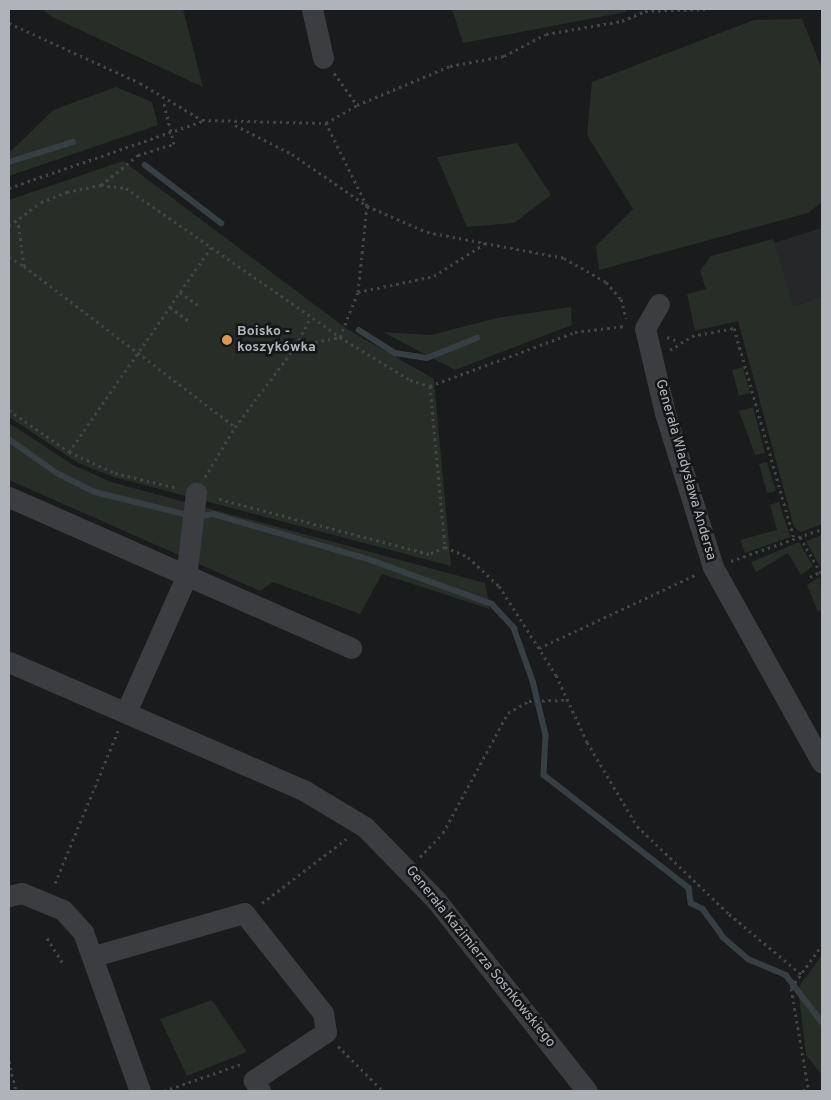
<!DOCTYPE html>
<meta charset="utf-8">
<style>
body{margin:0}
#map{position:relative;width:831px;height:1100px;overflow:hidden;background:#1a1b1c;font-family:Overpass,sans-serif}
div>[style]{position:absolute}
.built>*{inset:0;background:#262729}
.green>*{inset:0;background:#272e27}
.stream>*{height:5.5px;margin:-2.75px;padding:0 2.75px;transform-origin:2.75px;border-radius:2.75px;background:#363f44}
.path>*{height:3px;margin-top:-1.5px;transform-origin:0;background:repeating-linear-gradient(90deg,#424448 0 2.5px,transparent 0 6.5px)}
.minor>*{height:21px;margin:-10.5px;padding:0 10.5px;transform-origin:10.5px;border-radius:10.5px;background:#3c3d41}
.dots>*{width:14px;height:14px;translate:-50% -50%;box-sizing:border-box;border:2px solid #151617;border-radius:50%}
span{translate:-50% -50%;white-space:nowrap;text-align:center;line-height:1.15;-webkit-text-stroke:5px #151617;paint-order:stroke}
.poi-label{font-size:14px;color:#afb4ba;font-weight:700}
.left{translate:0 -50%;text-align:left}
.street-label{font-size:14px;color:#afb4ba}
.frame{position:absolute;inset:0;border:10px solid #afb4ba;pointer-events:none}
</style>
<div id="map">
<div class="built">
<div style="clip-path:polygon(822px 228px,822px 297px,794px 306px,774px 243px)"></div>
</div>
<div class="green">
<div style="clip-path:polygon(42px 9px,183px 9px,203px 87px,52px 17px)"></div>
<div style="clip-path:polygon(452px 9px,626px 9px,626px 12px,463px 43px)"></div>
<div style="clip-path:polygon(802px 19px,822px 69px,822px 202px,808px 213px,599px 270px,596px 246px,633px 209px,587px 135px,592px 82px,754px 20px)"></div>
<div style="clip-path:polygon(116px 87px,152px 102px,158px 125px,9px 176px,9px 153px,53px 110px)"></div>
<div style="clip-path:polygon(517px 143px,551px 195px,514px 223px,467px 227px,437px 157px)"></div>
<div style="clip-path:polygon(123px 161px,347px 329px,434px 379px,451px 566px,114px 477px,78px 463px,9px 417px,9px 200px)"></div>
<div style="clip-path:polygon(773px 239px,794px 306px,822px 297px,822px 524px,801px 532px,794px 527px,738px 321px,695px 331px,687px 294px,706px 289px,700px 271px,711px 256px)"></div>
<div style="clip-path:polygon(571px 307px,572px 325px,455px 370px,383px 332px,431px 335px,497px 318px)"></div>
<div style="clip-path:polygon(743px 367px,750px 393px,739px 396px,732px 370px)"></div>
<div style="clip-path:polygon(753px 407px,765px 453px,755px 455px,739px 411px)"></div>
<div style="clip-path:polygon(9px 423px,73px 465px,111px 482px,485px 583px,490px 609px,382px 574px,360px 614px,273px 582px,260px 591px,9px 480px)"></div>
<div style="clip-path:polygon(767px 462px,776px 491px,767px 493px,759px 464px)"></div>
<div style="clip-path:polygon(779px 502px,790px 537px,745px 553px,740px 540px,777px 530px,770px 505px)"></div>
<div style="clip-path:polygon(822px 535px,822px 570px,806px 541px)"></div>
<div style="clip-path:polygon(799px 542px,813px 566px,801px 575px,788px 553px,756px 572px,751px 562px)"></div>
<div style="clip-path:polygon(820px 577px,822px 610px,818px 612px,807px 585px)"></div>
<div style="clip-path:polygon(822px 955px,822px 1075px,806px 1055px,798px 988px)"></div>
<div style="clip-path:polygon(212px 1000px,247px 1052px,187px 1076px,160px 1019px)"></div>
</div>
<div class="stream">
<div style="left:9px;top:162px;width:67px;rotate:-17.4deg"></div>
<div style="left:145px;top:165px;width:96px;rotate:37.3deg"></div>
<div style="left:359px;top:330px;width:43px;rotate:32.6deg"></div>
<div style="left:395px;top:353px;width:32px;rotate:9deg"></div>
<div style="left:427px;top:358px;width:54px;rotate:-21.8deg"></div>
<div style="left:9px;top:439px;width:59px;rotate:35.3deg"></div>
<div style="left:57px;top:473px;width:42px;rotate:26.6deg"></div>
<div style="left:95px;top:492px;width:96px;rotate:13.9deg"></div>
<div style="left:197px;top:517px;width:16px;rotate:-11deg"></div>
<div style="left:213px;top:514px;width:161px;rotate:16.2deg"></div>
<div style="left:368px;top:559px;width:132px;rotate:19.9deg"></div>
<div style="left:492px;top:604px;width:33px;rotate:47deg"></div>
<div style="left:514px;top:628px;width:56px;rotate:70.3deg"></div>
<div style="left:533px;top:681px;width:56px;rotate:76.5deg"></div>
<div style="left:546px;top:735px;width:40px;rotate:92.9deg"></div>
<div style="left:544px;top:775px;width:184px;rotate:37.9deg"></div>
<div style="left:689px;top:888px;width:15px;rotate:82deg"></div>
<div style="left:691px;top:903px;width:13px;rotate:27deg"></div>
<div style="left:703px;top:909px;width:34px;rotate:54deg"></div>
<div style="left:723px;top:937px;width:33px;rotate:41deg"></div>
<div style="left:748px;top:959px;width:41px;rotate:22.8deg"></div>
<div style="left:786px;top:975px;width:59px;rotate:52.5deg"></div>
</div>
<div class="path">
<div style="left:9px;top:23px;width:144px;rotate:24.6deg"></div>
<div style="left:140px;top:83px;width:72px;rotate:30.8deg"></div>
<div style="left:202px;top:120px;width:124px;rotate:1.4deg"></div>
<div style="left:326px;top:123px;width:36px;rotate:-30deg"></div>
<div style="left:357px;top:105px;width:101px;rotate:-22.8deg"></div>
<div style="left:450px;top:66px;width:55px;rotate:-10.5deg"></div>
<div style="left:504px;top:56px;width:47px;rotate:-27.6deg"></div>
<div style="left:546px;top:34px;width:77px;rotate:-9.7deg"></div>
<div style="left:622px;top:21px;width:25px;rotate:-23deg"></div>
<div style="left:645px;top:11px;width:60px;rotate:-1.9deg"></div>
<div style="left:334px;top:73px;width:39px;rotate:54deg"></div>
<div style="left:235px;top:125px;width:64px;rotate:27deg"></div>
<div style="left:292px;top:154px;width:91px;rotate:34.7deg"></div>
<div style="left:367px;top:206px;width:65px;rotate:23.4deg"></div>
<div style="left:427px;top:232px;width:139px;rotate:10.7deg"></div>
<div style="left:564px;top:258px;width:48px;rotate:29.7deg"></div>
<div style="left:606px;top:282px;width:23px;rotate:49deg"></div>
<div style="left:621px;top:299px;width:20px;rotate:75deg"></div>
<div style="left:101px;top:185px;width:48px;rotate:-39deg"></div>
<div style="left:138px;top:155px;width:38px;rotate:-17deg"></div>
<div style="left:174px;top:144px;width:45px;rotate:-104deg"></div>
<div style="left:9px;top:188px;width:204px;rotate:-19.1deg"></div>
<div style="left:9px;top:226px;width:40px;rotate:-37deg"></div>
<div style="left:41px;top:202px;width:28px;rotate:-21deg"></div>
<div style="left:67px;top:192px;width:35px;rotate:-12deg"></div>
<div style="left:101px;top:185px;width:25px;rotate:7deg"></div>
<div style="left:126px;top:188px;width:261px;rotate:34.8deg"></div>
<div style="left:340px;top:337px;width:48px;rotate:-68.2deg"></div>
<div style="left:358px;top:292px;width:86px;rotate:-84deg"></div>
<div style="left:367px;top:206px;width:93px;rotate:-116.3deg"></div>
<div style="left:9px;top:257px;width:17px;rotate:31deg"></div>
<div style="left:24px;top:266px;width:45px;rotate:-97.6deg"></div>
<div style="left:24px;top:266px;width:265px;rotate:37.3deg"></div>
<div style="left:180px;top:292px;width:26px;rotate:36deg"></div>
<div style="left:358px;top:292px;width:78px;rotate:-11.9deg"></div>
<div style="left:434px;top:276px;width:65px;rotate:-32.5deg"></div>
<div style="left:170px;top:307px;width:25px;rotate:37deg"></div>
<div style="left:667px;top:337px;width:12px;rotate:20deg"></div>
<div style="left:296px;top:346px;width:31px;rotate:-63deg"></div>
<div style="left:670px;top:350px;width:26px;rotate:-32deg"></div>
<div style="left:692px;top:336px;width:43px;rotate:-10.8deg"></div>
<div style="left:734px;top:328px;width:219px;rotate:74.1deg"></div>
<div style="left:430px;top:386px;width:155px;rotate:-20.4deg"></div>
<div style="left:575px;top:332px;width:51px;rotate:-6.7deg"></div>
<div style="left:9px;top:410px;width:73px;rotate:35deg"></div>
<div style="left:69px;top:452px;width:249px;rotate:-55.2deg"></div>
<div style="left:69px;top:452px;width:51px;rotate:24.5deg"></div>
<div style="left:115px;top:473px;width:64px;rotate:13.6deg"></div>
<div style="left:205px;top:477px;width:58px;rotate:-59deg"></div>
<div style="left:235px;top:427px;width:101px;rotate:-53deg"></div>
<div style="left:296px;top:346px;width:45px;rotate:-11.6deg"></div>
<div style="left:340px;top:337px;width:82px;rotate:31.6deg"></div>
<div style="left:410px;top:380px;width:21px;rotate:17deg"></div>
<div style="left:430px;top:386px;width:162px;rotate:84.7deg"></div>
<div style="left:445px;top:547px;width:17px;rotate:156deg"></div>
<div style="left:429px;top:554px;width:221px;rotate:-165.3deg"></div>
<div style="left:800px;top:537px;width:44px;rotate:59.9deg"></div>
<div style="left:445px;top:547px;width:25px;rotate:23deg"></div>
<div style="left:468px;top:557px;width:42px;rotate:43.1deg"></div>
<div style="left:499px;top:586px;width:106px;rotate:57.4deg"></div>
<div style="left:556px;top:675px;width:74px;rotate:65.2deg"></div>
<div style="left:587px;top:742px;width:98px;rotate:59.2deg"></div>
<div style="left:637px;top:826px;width:127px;rotate:43.7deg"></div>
<div style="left:729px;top:914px;width:94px;rotate:39.8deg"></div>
<div style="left:731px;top:561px;width:96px;rotate:-19.4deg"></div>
<div style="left:810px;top:577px;width:11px;rotate:-27deg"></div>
<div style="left:539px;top:648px;width:172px;rotate:-25.1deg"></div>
<div style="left:420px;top:857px;width:33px;rotate:-46deg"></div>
<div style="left:443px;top:833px;width:136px;rotate:-61.6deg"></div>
<div style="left:508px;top:713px;width:24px;rotate:-30deg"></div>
<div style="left:529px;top:701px;width:38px;rotate:-2deg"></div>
<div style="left:55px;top:883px;width:165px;rotate:-67.5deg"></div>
<div style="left:262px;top:903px;width:106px;rotate:-37.3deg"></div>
<div style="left:47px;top:938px;width:32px;rotate:58deg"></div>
<div style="left:338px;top:1046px;width:64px;rotate:45deg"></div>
<div style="left:9px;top:1061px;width:31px;rotate:77deg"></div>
<div style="left:164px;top:1091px;width:82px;rotate:-19.3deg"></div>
<div style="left:803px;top:1091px;width:6px;rotate:-39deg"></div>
<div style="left:808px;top:1087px;width:100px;rotate:-99.7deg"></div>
<div style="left:791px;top:988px;width:53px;rotate:-54.2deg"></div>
</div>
<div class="minor">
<div style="left:312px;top:9px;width:50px;rotate:77.3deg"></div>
<div style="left:659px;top:304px;width:28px;rotate:120deg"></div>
<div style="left:645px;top:328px;width:87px;rotate:76.8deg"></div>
<div style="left:665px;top:413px;width:161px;rotate:72.7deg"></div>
<div style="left:713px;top:567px;width:224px;rotate:60.9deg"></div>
<div style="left:9px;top:497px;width:374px;rotate:23.8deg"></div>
<div style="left:9px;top:662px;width:323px;rotate:23.5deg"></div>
<div style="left:305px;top:791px;width:70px;rotate:31deg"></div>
<div style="left:365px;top:827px;width:102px;rotate:45.8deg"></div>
<div style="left:436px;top:900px;width:243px;rotate:51.7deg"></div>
<div style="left:126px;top:712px;width:148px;rotate:-66deg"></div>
<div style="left:186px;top:577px;width:85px;rotate:-83.2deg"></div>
<div style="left:9px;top:896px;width:13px;rotate:-13deg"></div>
<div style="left:22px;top:893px;width:44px;rotate:22.5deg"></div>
<div style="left:63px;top:910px;width:30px;rotate:48deg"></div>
<div style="left:83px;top:932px;width:169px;rotate:70.3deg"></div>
<div style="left:94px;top:956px;width:156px;rotate:-16deg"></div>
<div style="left:244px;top:913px;width:127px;rotate:51.7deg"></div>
<div style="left:323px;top:1013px;width:19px;rotate:81deg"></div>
<div style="left:326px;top:1032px;width:87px;rotate:146.3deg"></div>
<div style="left:254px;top:1080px;width:13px;rotate:61deg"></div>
</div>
<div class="dots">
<div style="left:227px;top:340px;background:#dd9751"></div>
</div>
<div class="poi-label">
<span class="left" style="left:237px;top:340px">Boisko -<br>koszykówka</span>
</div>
<div class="street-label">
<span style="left:685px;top:470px;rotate:74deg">Generała Władysława Andersa</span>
<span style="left:480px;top:957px;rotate:51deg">Generała Kazimierza Sosnkowskiego</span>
</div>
<div class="frame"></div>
</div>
